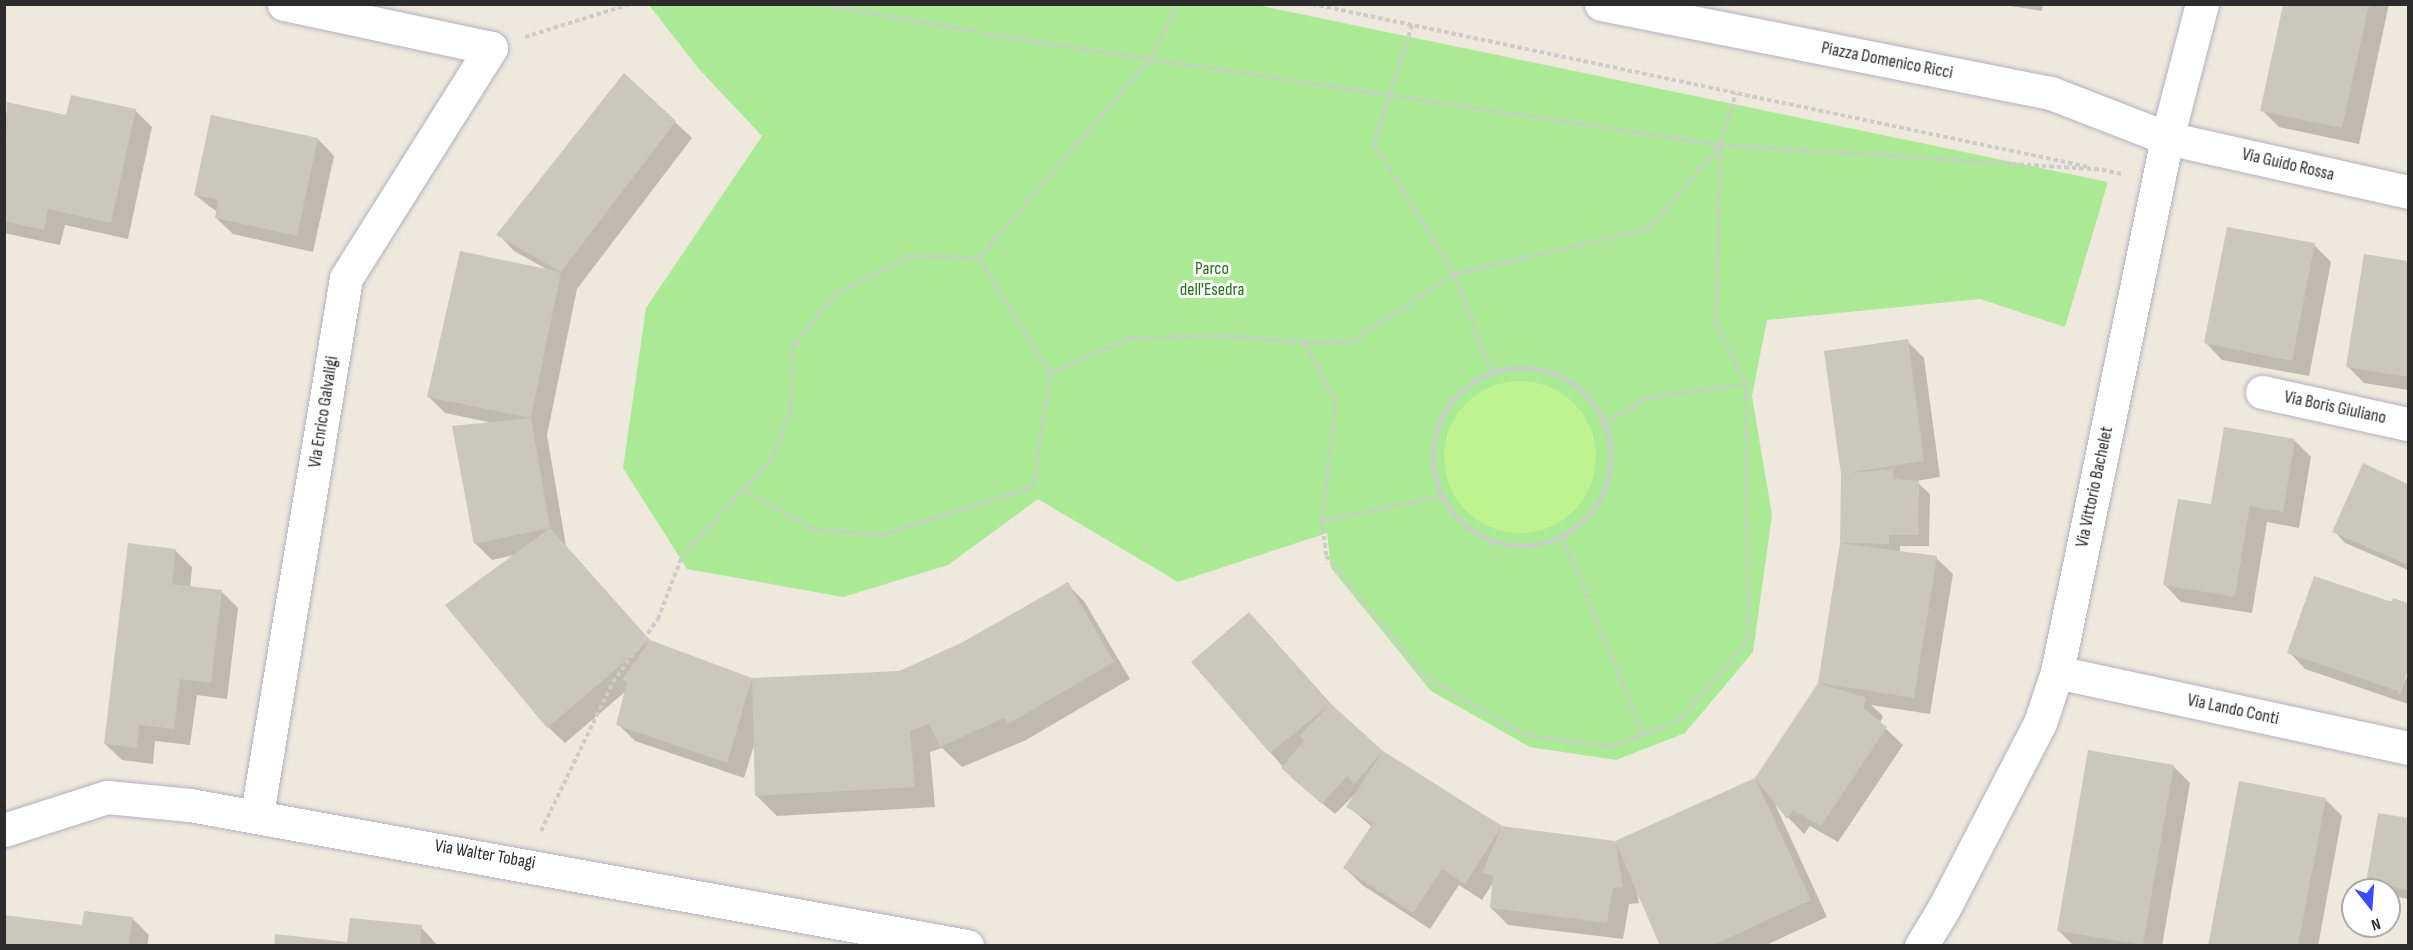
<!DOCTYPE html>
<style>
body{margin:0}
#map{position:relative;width:2413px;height:950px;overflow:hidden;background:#efe9dd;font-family:"Sofia Sans Condensed",sans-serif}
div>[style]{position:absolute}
.green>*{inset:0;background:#aaea95}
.pitch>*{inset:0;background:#bff390}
.round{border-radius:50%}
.shadow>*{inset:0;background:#0003}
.building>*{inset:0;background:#cac7bc}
.path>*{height:4px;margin-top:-2px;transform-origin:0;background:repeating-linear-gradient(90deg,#ccc 0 4.5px,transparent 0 7.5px)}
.path>.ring{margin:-2px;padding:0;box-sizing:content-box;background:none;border:4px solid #ccc;border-radius:50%}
.roads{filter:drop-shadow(0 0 2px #b1b2c1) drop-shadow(0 0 2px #b1b2c1)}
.minor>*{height:33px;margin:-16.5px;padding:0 16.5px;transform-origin:16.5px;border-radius:16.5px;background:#fff}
span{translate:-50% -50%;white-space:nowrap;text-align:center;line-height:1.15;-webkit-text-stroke:6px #fff;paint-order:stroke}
.street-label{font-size:18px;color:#2c2c2c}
.park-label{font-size:18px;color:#1e7213}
.frame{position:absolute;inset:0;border:6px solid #2c2c2c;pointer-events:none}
.north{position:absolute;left:2341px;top:878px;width:60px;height:60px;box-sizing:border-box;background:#fff;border:2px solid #ababab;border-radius:50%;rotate:163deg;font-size:16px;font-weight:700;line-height:24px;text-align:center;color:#2c2c2c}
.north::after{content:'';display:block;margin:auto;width:21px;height:27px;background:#3a4bff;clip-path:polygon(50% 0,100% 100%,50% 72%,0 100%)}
</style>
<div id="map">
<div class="green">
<div style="clip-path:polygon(649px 5px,1257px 5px,2108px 182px,2065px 327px,1980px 299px,1767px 320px,1752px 396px,1772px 515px,1753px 652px,1685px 733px,1616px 760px,1530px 747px,1431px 691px,1331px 568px,1327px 533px,1178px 582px,1038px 499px,948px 565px,843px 597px,687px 569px,623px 468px,646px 308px,762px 136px,698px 68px)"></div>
</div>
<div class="pitch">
<div class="round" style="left:1444px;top:381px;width:152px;height:152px"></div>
</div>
<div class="shadow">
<div style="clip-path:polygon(1998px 4px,2043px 4px,2042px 11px)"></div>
<div style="clip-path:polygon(2285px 4px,2389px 4px,2359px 144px,2279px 127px,2262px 110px)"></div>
<div style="clip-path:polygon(72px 97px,136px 111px,152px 127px,128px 239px,65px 225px,60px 245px,4px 233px,4px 122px,9px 104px,68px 116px)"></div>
<div style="clip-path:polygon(675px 122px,692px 138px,577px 289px,547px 435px,566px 546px,652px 643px,752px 680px,900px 673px,961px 645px,1067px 584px,1084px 601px,1130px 679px,1026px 740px,962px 767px,942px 748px,930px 752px,935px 807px,777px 816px,757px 796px,755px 742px,744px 778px,635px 741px,618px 724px,626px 691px,565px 743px,548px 727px,514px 555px,492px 560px,476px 544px,454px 428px,493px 423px,445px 413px,428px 396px,548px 270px,514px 251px,498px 234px)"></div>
<div style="clip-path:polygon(318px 139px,334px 156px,313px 252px,233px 234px,216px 218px,217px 212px,195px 195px)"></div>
<div style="clip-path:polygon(2314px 245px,2331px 262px,2309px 376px,2222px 360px,2206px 343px)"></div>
<div style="clip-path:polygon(2366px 256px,2408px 263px,2408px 390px,2364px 383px,2347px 366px)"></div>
<div style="clip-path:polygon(1907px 341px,1924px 358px,1940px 477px,1916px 481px,1930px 494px,1929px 546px,1900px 546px,1900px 553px,1936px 558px,1953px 574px,1930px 714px,1871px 705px,1883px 716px,1880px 723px,1903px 745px,1838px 842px,1810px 826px,1804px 834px,1775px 804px,1827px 917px,1764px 946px,1662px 946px,1637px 892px,1639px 903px,1629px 904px,1623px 939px,1508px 925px,1491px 908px,1494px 881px,1482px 900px,1459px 885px,1430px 929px,1362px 885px,1345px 868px,1372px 827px,1348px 806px,1357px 792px,1335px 814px,1294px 780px,1193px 662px,1265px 631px,1340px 714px,1382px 752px,1501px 828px,1614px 842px,1619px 847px,1617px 842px,1756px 779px,1820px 684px,1841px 543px,1843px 472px)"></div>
<div style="clip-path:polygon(2294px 440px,2311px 457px,2299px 528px,2267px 522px,2252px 613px,2181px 602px,2165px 585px,2212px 506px)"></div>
<div style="clip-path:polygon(2364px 465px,2408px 485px,2408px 570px,2345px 543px,2334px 531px)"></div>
<div style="clip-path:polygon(175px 550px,192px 567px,190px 588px,221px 591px,238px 608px,227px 699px,197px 695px,190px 745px,155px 741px,153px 764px,122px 760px,105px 744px)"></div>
<div style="clip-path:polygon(2394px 600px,2408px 604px,2408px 665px,2397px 698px,2408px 674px,2408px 704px,2305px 669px,2289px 652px)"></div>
<div style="clip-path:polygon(2173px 766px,2190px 783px,2162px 946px,2074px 946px,2058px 930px)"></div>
<div style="clip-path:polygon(2325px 799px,2342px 816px,2318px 946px,2209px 946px)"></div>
<div style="clip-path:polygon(2380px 815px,2408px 820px,2408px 899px,2389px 895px,2389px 890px,2376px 890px,2368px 882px)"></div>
<div style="clip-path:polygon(132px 918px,149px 935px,147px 946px,4px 946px)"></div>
<div style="clip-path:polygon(421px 927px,438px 946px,275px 946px,349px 943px)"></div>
</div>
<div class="building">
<div style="clip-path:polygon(2283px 5px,2369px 5px,2342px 128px,2260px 111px)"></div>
<div style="clip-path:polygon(624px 73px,676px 121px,561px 272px,531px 418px,427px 397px,460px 251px,561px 272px,496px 235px)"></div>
<div style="clip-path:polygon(71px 95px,136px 109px,111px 223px,48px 209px,44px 230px,4px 221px,7px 102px,66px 115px)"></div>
<div style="clip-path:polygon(211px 115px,318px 138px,297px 236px,215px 218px,218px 200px,194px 195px)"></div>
<div style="clip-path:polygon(2227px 227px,2315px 243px,2292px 361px,2204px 343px)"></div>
<div style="clip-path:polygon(2364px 254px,2408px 261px,2408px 377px,2346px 367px)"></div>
<div style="clip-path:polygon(1908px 339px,1924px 461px,1848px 473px,1893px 469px,1893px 479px,1919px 481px,1918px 535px,1889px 535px,1889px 544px,1840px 543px,1841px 474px,1824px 351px)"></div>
<div style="clip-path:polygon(531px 418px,550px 528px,474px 544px,452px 426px)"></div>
<div style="clip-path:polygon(2224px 427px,2295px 439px,2283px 512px,2250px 506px,2235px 597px,2163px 585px,2178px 499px,2211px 504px)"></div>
<div style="clip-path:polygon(2363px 463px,2408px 484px,2408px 565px,2332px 532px)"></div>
<div style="clip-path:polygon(550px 528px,650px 640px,547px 728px,445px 605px)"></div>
<div style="clip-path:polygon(128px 543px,176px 549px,172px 584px,222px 590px,211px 683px,180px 679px,174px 729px,139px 725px,137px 748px,104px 744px)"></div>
<div style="clip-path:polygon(1840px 543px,1937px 556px,1914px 698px,1818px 683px)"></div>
<div style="clip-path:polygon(2314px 576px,2392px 602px,2393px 598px,2408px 603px,2408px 669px,2401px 692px,2287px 653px)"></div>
<div style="clip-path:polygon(1068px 582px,1114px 662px,1008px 724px,1004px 718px,940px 747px,929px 724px,910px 731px,915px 787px,755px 796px,752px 678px,899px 671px,961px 643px)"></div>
<div style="clip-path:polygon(1249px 612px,1331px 704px,1383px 751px,1502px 826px,1465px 884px,1442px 869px,1413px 913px,1343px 868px,1373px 823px,1346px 807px,1383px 751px,1354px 784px,1347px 776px,1322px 804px,1281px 768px,1304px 741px,1299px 736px,1329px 705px,1270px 753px,1191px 662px)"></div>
<div style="clip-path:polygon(650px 640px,752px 678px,727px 763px,616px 725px,627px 682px,622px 680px)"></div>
<div style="clip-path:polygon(1818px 683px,1867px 698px,1863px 708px,1887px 727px,1821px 826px,1793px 810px,1787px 819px,1755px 778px)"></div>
<div style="clip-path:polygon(2088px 750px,2174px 765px,2143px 945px,2057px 931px)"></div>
<div style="clip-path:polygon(1755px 778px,1811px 900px,1711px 946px,1660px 946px,1615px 841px,1623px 887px,1613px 888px,1607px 923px,1490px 908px,1493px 876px,1482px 873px,1502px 826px,1615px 841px)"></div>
<div style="clip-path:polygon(2239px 781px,2326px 798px,2298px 946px,2208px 946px)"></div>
<div style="clip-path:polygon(2378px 813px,2408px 818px,2408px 890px,2366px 883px)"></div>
<div style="clip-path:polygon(84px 911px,133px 917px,129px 946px,4px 946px,4px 915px,82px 925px)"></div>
<div style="clip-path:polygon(350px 918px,422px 925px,420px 946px,274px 946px,275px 934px,347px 942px)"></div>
</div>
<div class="path">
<div style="left:817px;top:4px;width:209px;rotate:9.9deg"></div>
<div style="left:1023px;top:40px;width:705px;rotate:8.57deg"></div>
<div style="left:1720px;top:145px;width:385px;rotate:3.7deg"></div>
<div style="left:1312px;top:4px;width:794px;rotate:11.85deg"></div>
<div style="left:1412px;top:25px;width:125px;rotate:107.7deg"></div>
<div style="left:1374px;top:144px;width:153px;rotate:58.1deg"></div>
<div style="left:1455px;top:274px;width:105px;rotate:70deg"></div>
<div style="left:525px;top:37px;width:110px;rotate:-17.4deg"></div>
<div style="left:2102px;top:170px;width:20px;rotate:11deg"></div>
<div class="ring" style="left:1433px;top:368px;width:174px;height:174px"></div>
<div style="left:1050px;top:373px;width:87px;rotate:-23.6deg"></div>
<div style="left:1130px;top:338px;width:94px;rotate:-1.2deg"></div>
<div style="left:1224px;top:336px;width:80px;rotate:4.3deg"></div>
<div style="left:1606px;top:423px;width:48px;rotate:-31.4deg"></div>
<div style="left:1647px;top:398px;width:100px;rotate:-8deg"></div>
<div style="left:1746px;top:384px;width:66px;rotate:-117deg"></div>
<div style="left:1716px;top:325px;width:180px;rotate:-88.7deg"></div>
<div style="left:1720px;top:145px;width:54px;rotate:-72.9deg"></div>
<div style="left:743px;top:490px;width:81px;rotate:28.8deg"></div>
<div style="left:814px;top:529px;width:67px;rotate:5.1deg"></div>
<div style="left:881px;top:535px;width:159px;rotate:-17.5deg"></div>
<div style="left:1033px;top:487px;width:115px;rotate:-81.5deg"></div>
<div style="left:1050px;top:373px;width:135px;rotate:-121.7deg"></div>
<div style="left:979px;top:258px;width:263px;rotate:-49.2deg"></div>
<div style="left:1151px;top:59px;width:61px;rotate:-64.7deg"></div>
<div style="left:1441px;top:496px;width:122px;rotate:168.1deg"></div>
<div style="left:1322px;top:521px;width:120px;rotate:-83.3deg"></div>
<div style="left:1336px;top:402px;width:68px;rotate:-118.1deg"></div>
<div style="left:1304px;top:342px;width:47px"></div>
<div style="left:1351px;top:342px;width:124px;rotate:-33.2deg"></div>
<div style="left:1455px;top:274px;width:198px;rotate:-13.1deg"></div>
<div style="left:1648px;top:229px;width:110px;rotate:-49.1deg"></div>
<div style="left:1322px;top:521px;width:35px;rotate:83deg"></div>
<div style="left:1326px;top:556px;width:158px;rotate:50.7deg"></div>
<div style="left:1426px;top:678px;width:115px;rotate:29.7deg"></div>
<div style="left:1526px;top:735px;width:86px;rotate:8deg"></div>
<div style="left:1611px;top:747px;width:74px;rotate:-21.4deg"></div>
<div style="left:1680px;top:720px;width:105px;rotate:-49.6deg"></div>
<div style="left:1748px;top:640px;width:256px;rotate:-90.4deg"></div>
<div style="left:1563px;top:538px;width:212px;rotate:67.8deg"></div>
<div style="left:541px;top:831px;width:165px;rotate:-64.2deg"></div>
<div style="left:613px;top:682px;width:77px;rotate:-54.5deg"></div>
<div style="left:658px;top:619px;width:67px;rotate:-69.1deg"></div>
<div style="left:682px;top:556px;width:134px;rotate:-47.4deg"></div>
<div style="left:773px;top:457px;width:50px;rotate:-69deg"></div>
<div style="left:791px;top:410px;width:62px;rotate:-89.1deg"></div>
<div style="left:792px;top:348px;width:68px;rotate:-51.6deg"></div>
<div style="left:834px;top:295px;width:85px;rotate:-27.2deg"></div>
<div style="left:910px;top:256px;width:69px;rotate:1.7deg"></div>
</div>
<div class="roads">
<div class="minor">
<div style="left:1601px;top:4px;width:459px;rotate:11.2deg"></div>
<div style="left:2051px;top:93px;width:124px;rotate:21.2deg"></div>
<div style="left:2167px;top:138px;width:247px;rotate:12.6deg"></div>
<div style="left:2262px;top:392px;width:149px;rotate:12.4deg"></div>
<div style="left:2057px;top:672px;width:359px;rotate:12.2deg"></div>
<div style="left:257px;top:814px;width:543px;rotate:-80.57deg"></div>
<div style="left:346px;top:278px;width:272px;rotate:-57.8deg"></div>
<div style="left:491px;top:48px;width:212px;rotate:-168deg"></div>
<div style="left:4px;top:830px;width:108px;rotate:-17.8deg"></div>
<div style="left:107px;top:797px;width:83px;rotate:5.5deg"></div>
<div style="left:190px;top:805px;width:790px;rotate:10.29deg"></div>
<div style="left:1921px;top:946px;width:44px;rotate:-58.8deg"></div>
<div style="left:1944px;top:908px;width:208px;rotate:-62.6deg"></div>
<div style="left:2040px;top:723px;width:54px;rotate:-71.6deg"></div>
<div style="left:2057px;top:672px;width:545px;rotate:-78.36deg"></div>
<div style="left:2167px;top:138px;width:138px;rotate:-75.4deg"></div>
</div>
</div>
<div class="street-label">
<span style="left:1887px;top:61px;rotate:11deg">Piazza Domenico Ricci</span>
<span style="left:2288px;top:165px;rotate:13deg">Via Guido Rossa</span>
<span style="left:2335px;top:408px;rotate:12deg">Via Boris Giuliano</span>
<span style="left:324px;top:412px;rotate:-81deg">Via Enrico Galvaligi</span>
<span style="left:2095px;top:487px;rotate:-78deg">Via Vittorio Bachelet</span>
<span style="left:2233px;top:710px;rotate:12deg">Via Lando Conti</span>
<span style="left:485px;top:855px;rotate:10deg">Via Walter Tobagi</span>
</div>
<div class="park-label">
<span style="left:1212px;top:280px">Parco<br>dell'Esedra</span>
</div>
<div class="frame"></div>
<div class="north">N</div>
</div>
